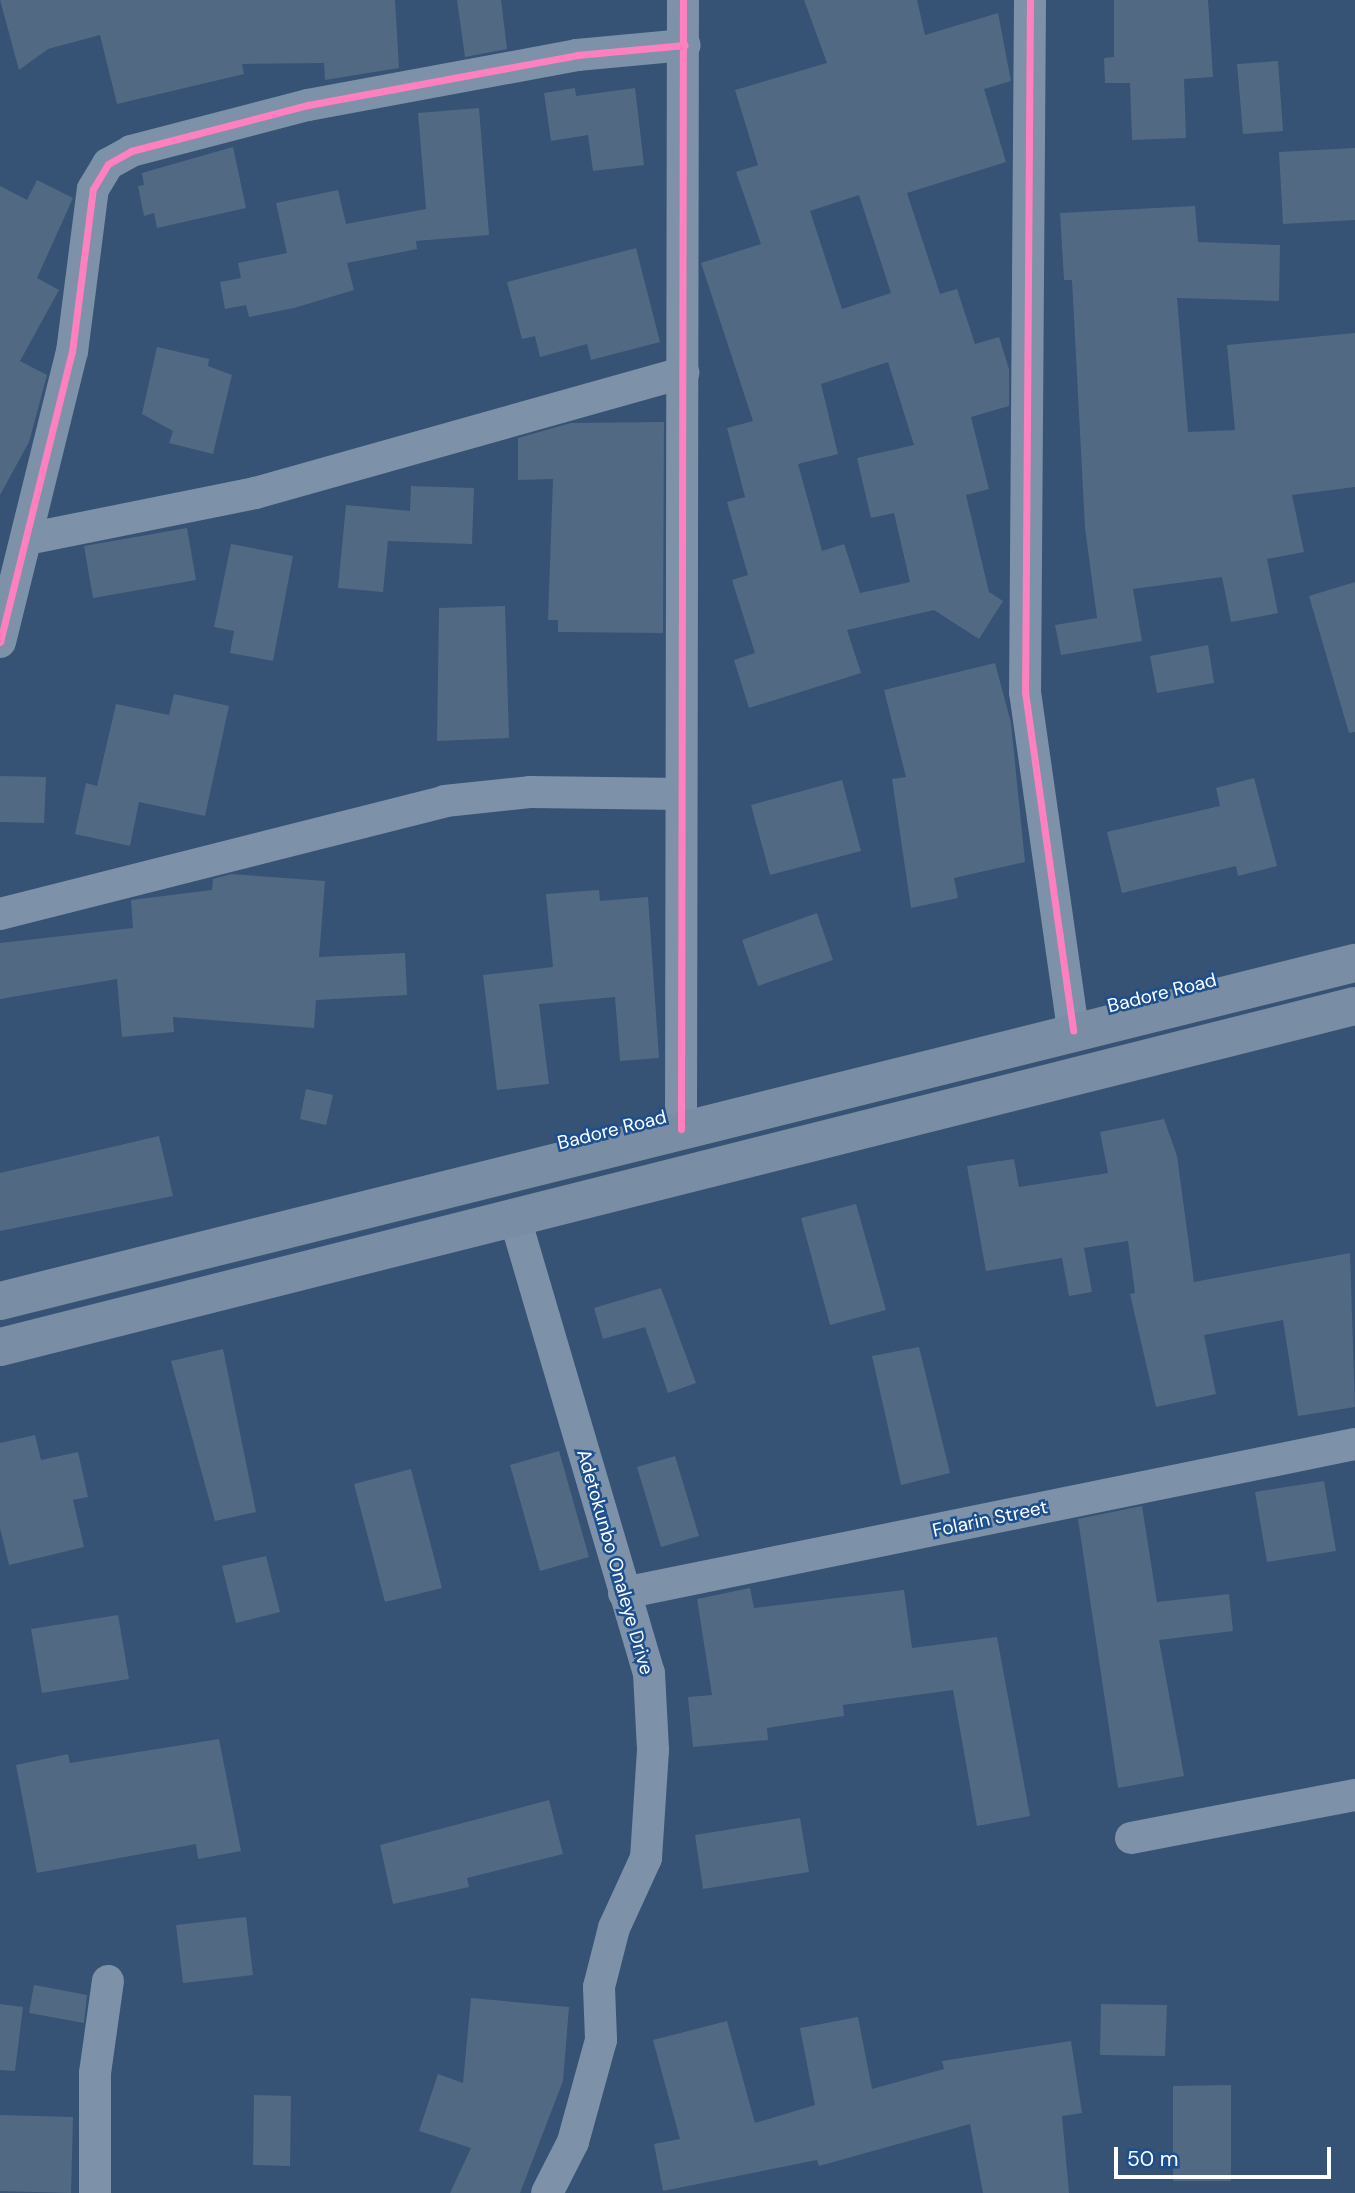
<!DOCTYPE html>
<style>
body{margin:0}
#map{position:relative;width:1355px;height:2193px;overflow:hidden;background:#365274;font-family:"DM Sans",sans-serif}
div>[style]{position:absolute}
.building>*{inset:0;background:#526984}
.minor>*{height:32px;margin:-16px;padding:0 16px;transform-origin:16px;border-radius:16px;background:#7d92a8}
.secondary>*{height:38px;margin:-19px;padding:0 19px;transform-origin:19px;border-radius:19px;background:#798da4}
.cycleway>*{height:7px;margin:-3.5px;padding:0 3.5px;transform-origin:3.5px;border-radius:3.5px;background:#ff80c0}
span{translate:-50% -50%;white-space:nowrap;text-align:center;line-height:1.15;-webkit-text-stroke:5px #1b4f8f;paint-order:stroke}
.street-label{font-size:19px;color:#fff}
.scale{position:absolute;left:1114px;top:2147px;width:217px;height:32px;box-sizing:border-box;border:4px solid #fff;border-top:0;padding-left:9px;font-size:21px;line-height:24px;white-space:nowrap;color:#fff;-webkit-text-stroke:5px #1b4f8f;paint-order:stroke}
</style>
<div id="map">
<div class="building">
<div style="clip-path:polygon(0 0,395px 0,399px 68px,325px 80px,324px 63px,242px 64px,244px 74px,117px 104px,100px 35px,48px 49px,19px 70px)"></div>
<div style="clip-path:polygon(457px 0,501px 0,507px 49px,465px 57px)"></div>
<div style="clip-path:polygon(evenodd,804px 0,917px 0,925px 35px,998px 13px,1011px 81px,984px 89px,1006px 162px,907px 193px,940px 294px,957px 289px,975px 344px,999px 337px,1009px 369px,1009px 406px,971px 417px,989px 489px,966px 495px,989px 592px,1003px 601px,979px 639px,934px 610px,847px 630px,861px 673px,749px 708px,734px 660px,755px 653px,732px 580px,748px 575px,727px 502px,745px 497px,727px 428px,753px 421px,701px 263px,761px 244px,736px 172px,758px 165px,735px 90px,827px 63px,804px 0,859px 195px,891px 293px,842px 309px,810px 211px,859px 195px,804px 0,888px 362px,914px 445px,857px 458px,871px 518px,894px 513px,910px 582px,860px 593px,844px 544px,822px 551px,798px 464px,838px 454px,821px 384px,888px 362px)"></div>
<div style="clip-path:polygon(1114px 0,1208px 0,1213px 77px,1184px 79px,1186px 138px,1132px 140px,1130px 83px,1105px 83px,1104px 58px,1114px 57px)"></div>
<div style="clip-path:polygon(1278px 61px,1283px 131px,1243px 134px,1237px 64px)"></div>
<div style="clip-path:polygon(575px 88px,576px 96px,635px 88px,644px 165px,593px 171px,588px 135px,551px 141px,544px 93px)"></div>
<div style="clip-path:polygon(479px 108px,489px 235px,416px 241px,417px 249px,347px 263px,354px 290px,294px 308px,249px 317px,246px 305px,225px 309px,220px 282px,241px 278px,238px 263px,287px 253px,276px 203px,338px 190px,346px 224px,426px 209px,418px 113px)"></div>
<div style="clip-path:polygon(233px 147px,246px 208px,157px 228px,154px 213px,144px 216px,138px 186px,144px 185px,142px 173px)"></div>
<div style="clip-path:polygon(1355px 148px,1355px 220px,1283px 224px,1279px 152px)"></div>
<div style="clip-path:polygon(37px 180px,73px 198px,37px 278px,59px 290px,20px 361px,47px 375px,29px 442px,0 495px,0 186px,27px 200px)"></div>
<div style="clip-path:polygon(1195px 206px,1198px 242px,1280px 245px,1279px 301px,1177px 298px,1188px 432px,1235px 430px,1227px 345px,1355px 333px,1355px 487px,1292px 495px,1304px 552px,1267px 559px,1278px 613px,1231px 622px,1222px 577px,1133px 589px,1142px 641px,1061px 655px,1055px 625px,1097px 618px,1085px 528px,1072px 280px,1064px 280px,1060px 213px)"></div>
<div style="clip-path:polygon(636px 248px,660px 342px,591px 360px,587px 344px,540px 357px,535px 336px,522px 339px,507px 282px)"></div>
<div style="clip-path:polygon(157px 347px,209px 359px,208px 366px,232px 375px,213px 454px,169px 443px,173px 431px,142px 414px)"></div>
<div style="clip-path:polygon(664px 422px,663px 633px,558px 632px,558px 620px,548px 620px,553px 479px,518px 480px,518px 438px,571px 423px)"></div>
<div style="clip-path:polygon(411px 486px,474px 488px,472px 544px,388px 541px,383px 592px,338px 588px,346px 505px,410px 511px)"></div>
<div style="clip-path:polygon(187px 528px,196px 580px,93px 598px,84px 546px)"></div>
<div style="clip-path:polygon(231px 544px,293px 556px,273px 661px,230px 653px,234px 631px,214px 627px)"></div>
<div style="clip-path:polygon(1355px 582px,1355px 732px,1349px 733px,1309px 596px)"></div>
<div style="clip-path:polygon(505px 606px,509px 738px,437px 741px,439px 608px)"></div>
<div style="clip-path:polygon(1208px 645px,1214px 683px,1157px 693px,1150px 656px)"></div>
<div style="clip-path:polygon(995px 663px,1011px 723px,1025px 862px,954px 878px,958px 898px,911px 908px,892px 779px,906px 777px,884px 690px)"></div>
<div style="clip-path:polygon(174px 694px,229px 706px,205px 816px,139px 802px,130px 846px,75px 834px,86px 783px,97px 786px,116px 704px,169px 715px)"></div>
<div style="clip-path:polygon(0 776px,46px 777px,44px 823px,0 822px)"></div>
<div style="clip-path:polygon(1254px 778px,1277px 866px,1238px 876px,1236px 866px,1122px 893px,1107px 832px,1220px 806px,1216px 788px)"></div>
<div style="clip-path:polygon(842px 780px,861px 851px,770px 875px,751px 805px)"></div>
<div style="clip-path:polygon(231px 874px,325px 881px,319px 957px,405px 953px,407px 995px,316px 1000px,314px 1028px,173px 1017px,174px 1032px,122px 1037px,117px 979px,0 999px,0 943px,133px 928px,131px 900px,212px 890px,213px 879px)"></div>
<div style="clip-path:polygon(599px 890px,600px 901px,648px 897px,659px 1058px,620px 1061px,615px 997px,539px 1004px,549px 1084px,497px 1090px,483px 975px,553px 967px,546px 894px)"></div>
<div style="clip-path:polygon(817px 913px,833px 960px,758px 986px,742px 940px)"></div>
<div style="clip-path:polygon(306px 1089px,333px 1095px,326px 1125px,300px 1119px)"></div>
<div style="clip-path:polygon(1164px 1119px,1177px 1156px,1194px 1282px,1350px 1253px,1355px 1407px,1298px 1416px,1283px 1320px,1204px 1335px,1216px 1394px,1156px 1407px,1130px 1294px,1135px 1293px,1128px 1241px,1084px 1248px,1092px 1292px,1069px 1296px,1062px 1258px,986px 1271px,967px 1166px,1014px 1159px,1019px 1187px,1108px 1173px,1100px 1132px)"></div>
<div style="clip-path:polygon(159px 1136px,173px 1196px,0 1231px,0 1173px)"></div>
<div style="clip-path:polygon(856px 1204px,886px 1310px,830px 1325px,801px 1218px)"></div>
<div style="clip-path:polygon(661px 1288px,696px 1383px,668px 1393px,645px 1327px,603px 1339px,594px 1308px)"></div>
<div style="clip-path:polygon(919px 1347px,950px 1473px,901px 1485px,872px 1356px)"></div>
<div style="clip-path:polygon(223px 1349px,256px 1512px,215px 1521px,171px 1361px)"></div>
<div style="clip-path:polygon(35px 1435px,41px 1460px,78px 1452px,88px 1497px,73px 1500px,84px 1547px,9px 1565px,0 1528px,0 1443px)"></div>
<div style="clip-path:polygon(559px 1451px,589px 1557px,540px 1571px,510px 1465px)"></div>
<div style="clip-path:polygon(675px 1456px,699px 1536px,661px 1547px,637px 1467px)"></div>
<div style="clip-path:polygon(411px 1469px,442px 1588px,385px 1602px,354px 1484px)"></div>
<div style="clip-path:polygon(1324px 1481px,1336px 1551px,1267px 1562px,1255px 1492px)"></div>
<div style="clip-path:polygon(1142px 1506px,1157px 1602px,1229px 1594px,1233px 1631px,1159px 1640px,1184px 1776px,1118px 1788px,1078px 1519px)"></div>
<div style="clip-path:polygon(266px 1556px,280px 1612px,236px 1623px,222px 1566px)"></div>
<div style="clip-path:polygon(750px 1588px,754px 1608px,904px 1590px,912px 1648px,997px 1637px,1030px 1816px,977px 1826px,953px 1690px,843px 1705px,844px 1716px,767px 1728px,768px 1740px,693px 1747px,688px 1697px,712px 1695px,697px 1599px)"></div>
<div style="clip-path:polygon(118px 1615px,129px 1679px,42px 1693px,31px 1629px)"></div>
<div style="clip-path:polygon(219px 1739px,241px 1851px,198px 1859px,196px 1844px,37px 1873px,16px 1765px,68px 1754px,70px 1763px)"></div>
<div style="clip-path:polygon(549px 1800px,563px 1854px,467px 1878px,469px 1887px,393px 1904px,380px 1845px)"></div>
<div style="clip-path:polygon(800px 1818px,809px 1872px,703px 1889px,695px 1835px)"></div>
<div style="clip-path:polygon(246px 1917px,253px 1975px,183px 1983px,176px 1925px)"></div>
<div style="clip-path:polygon(34px 1985px,87px 1995px,84px 2023px,29px 2013px)"></div>
<div style="clip-path:polygon(471px 1998px,569px 2007px,563px 2081px,520px 2193px,450px 2193px,471px 2148px,419px 2131px,438px 2074px,463px 2083px)"></div>
<div style="clip-path:polygon(0 2004px,23px 2007px,15px 2071px,0 2070px)"></div>
<div style="clip-path:polygon(1101px 2004px,1167px 2005px,1165px 2056px,1100px 2055px)"></div>
<div style="clip-path:polygon(858px 2017px,872px 2089px,944px 2069px,942px 2061px,1071px 2041px,1082px 2113px,1062px 2116px,1069px 2193px,983px 2193px,970px 2124px,819px 2166px,817px 2160px,663px 2191px,654px 2144px,680px 2139px,653px 2040px,727px 2021px,755px 2123px,815px 2105px,800px 2028px)"></div>
<div style="clip-path:polygon(1231px 2085px,1231px 2181px,1173px 2181px,1173px 2086px)"></div>
<div style="clip-path:polygon(254px 2095px,291px 2096px,290px 2166px,253px 2165px)"></div>
<div style="clip-path:polygon(0 2115px,73px 2117px,71px 2193px,0 2191px)"></div>
</div>
<div class="minor">
<div style="left:1030px;top:0;width:692px;rotate:90.41deg"></div>
<div style="left:1025px;top:692px;width:342px;rotate:81.9deg"></div>
<div style="left:27px;top:539px;width:233px;rotate:-11.4deg"></div>
<div style="left:255px;top:493px;width:445px;rotate:-15.7deg"></div>
<div style="left:0;top:642px;width:299px;rotate:-76.1deg"></div>
<div style="left:72px;top:352px;width:164px;rotate:-82.7deg"></div>
<div style="left:93px;top:189px;width:29px;rotate:-59deg"></div>
<div style="left:108px;top:164px;width:26px;rotate:-29deg"></div>
<div style="left:131px;top:151px;width:183px;rotate:-14.6deg"></div>
<div style="left:308px;top:105px;width:274px;rotate:-10.5deg"></div>
<div style="left:577px;top:55px;width:108px;rotate:-5.3deg"></div>
<div style="left:0;top:914px;width:459px;rotate:-14.2deg"></div>
<div style="left:445px;top:801px;width:85px;rotate:-6deg"></div>
<div style="left:530px;top:792px;width:151px;rotate:0.8deg"></div>
<div style="left:681px;top:1129px;width:1129px;rotate:-89.9deg"></div>
<div style="left:514px;top:1215px;width:477px;rotate:73.6deg"></div>
<div style="left:649px;top:1673px;width:77px;rotate:87deg"></div>
<div style="left:653px;top:1750px;width:108px;rotate:93.7deg"></div>
<div style="left:646px;top:1858px;width:77px;rotate:114.6deg"></div>
<div style="left:614px;top:1928px;width:61px;rotate:104.3deg"></div>
<div style="left:599px;top:1987px;width:53px;rotate:87.8deg"></div>
<div style="left:601px;top:2040px;width:106px;rotate:105.4deg"></div>
<div style="left:573px;top:2142px;width:57px;rotate:117deg"></div>
<div style="left:624px;top:1593px;width:746px;rotate:-11.52deg"></div>
<div style="left:1131px;top:1838px;width:228px;rotate:-10.9deg"></div>
<div style="left:95px;top:2193px;width:120px;rotate:-90deg"></div>
<div style="left:95px;top:2073px;width:93px;rotate:-82deg"></div>
</div>
<div class="secondary">
<div style="left:0;top:1301px;width:1397px;rotate:-14.01deg"></div>
<div style="left:0;top:1347px;width:1397px;rotate:-14.13deg"></div>
</div>
<div class="cycleway">
<div style="left:1030px;top:0;width:692px;rotate:90.41deg"></div>
<div style="left:1025px;top:692px;width:342px;rotate:81.9deg"></div>
<div style="left:0;top:642px;width:299px;rotate:-76.1deg"></div>
<div style="left:72px;top:352px;width:164px;rotate:-82.7deg"></div>
<div style="left:93px;top:189px;width:29px;rotate:-59deg"></div>
<div style="left:108px;top:164px;width:26px;rotate:-29deg"></div>
<div style="left:131px;top:151px;width:183px;rotate:-14.6deg"></div>
<div style="left:308px;top:105px;width:274px;rotate:-10.5deg"></div>
<div style="left:577px;top:55px;width:108px;rotate:-5.3deg"></div>
<div style="left:681px;top:1129px;width:1129px;rotate:-89.9deg"></div>
</div>
<div class="street-label">
<span style="left:1162px;top:993px;rotate:-14deg">Badore Road</span>
<span style="left:612px;top:1130px;rotate:-14deg">Badore Road</span>
<span style="left:990px;top:1519px;rotate:-12deg">Folarin Street</span>
<span style="left:615px;top:1562px;rotate:74deg">Adetokunbo Onaleye Drive</span>
</div>
<div class="scale">50 m</div>
</div>
